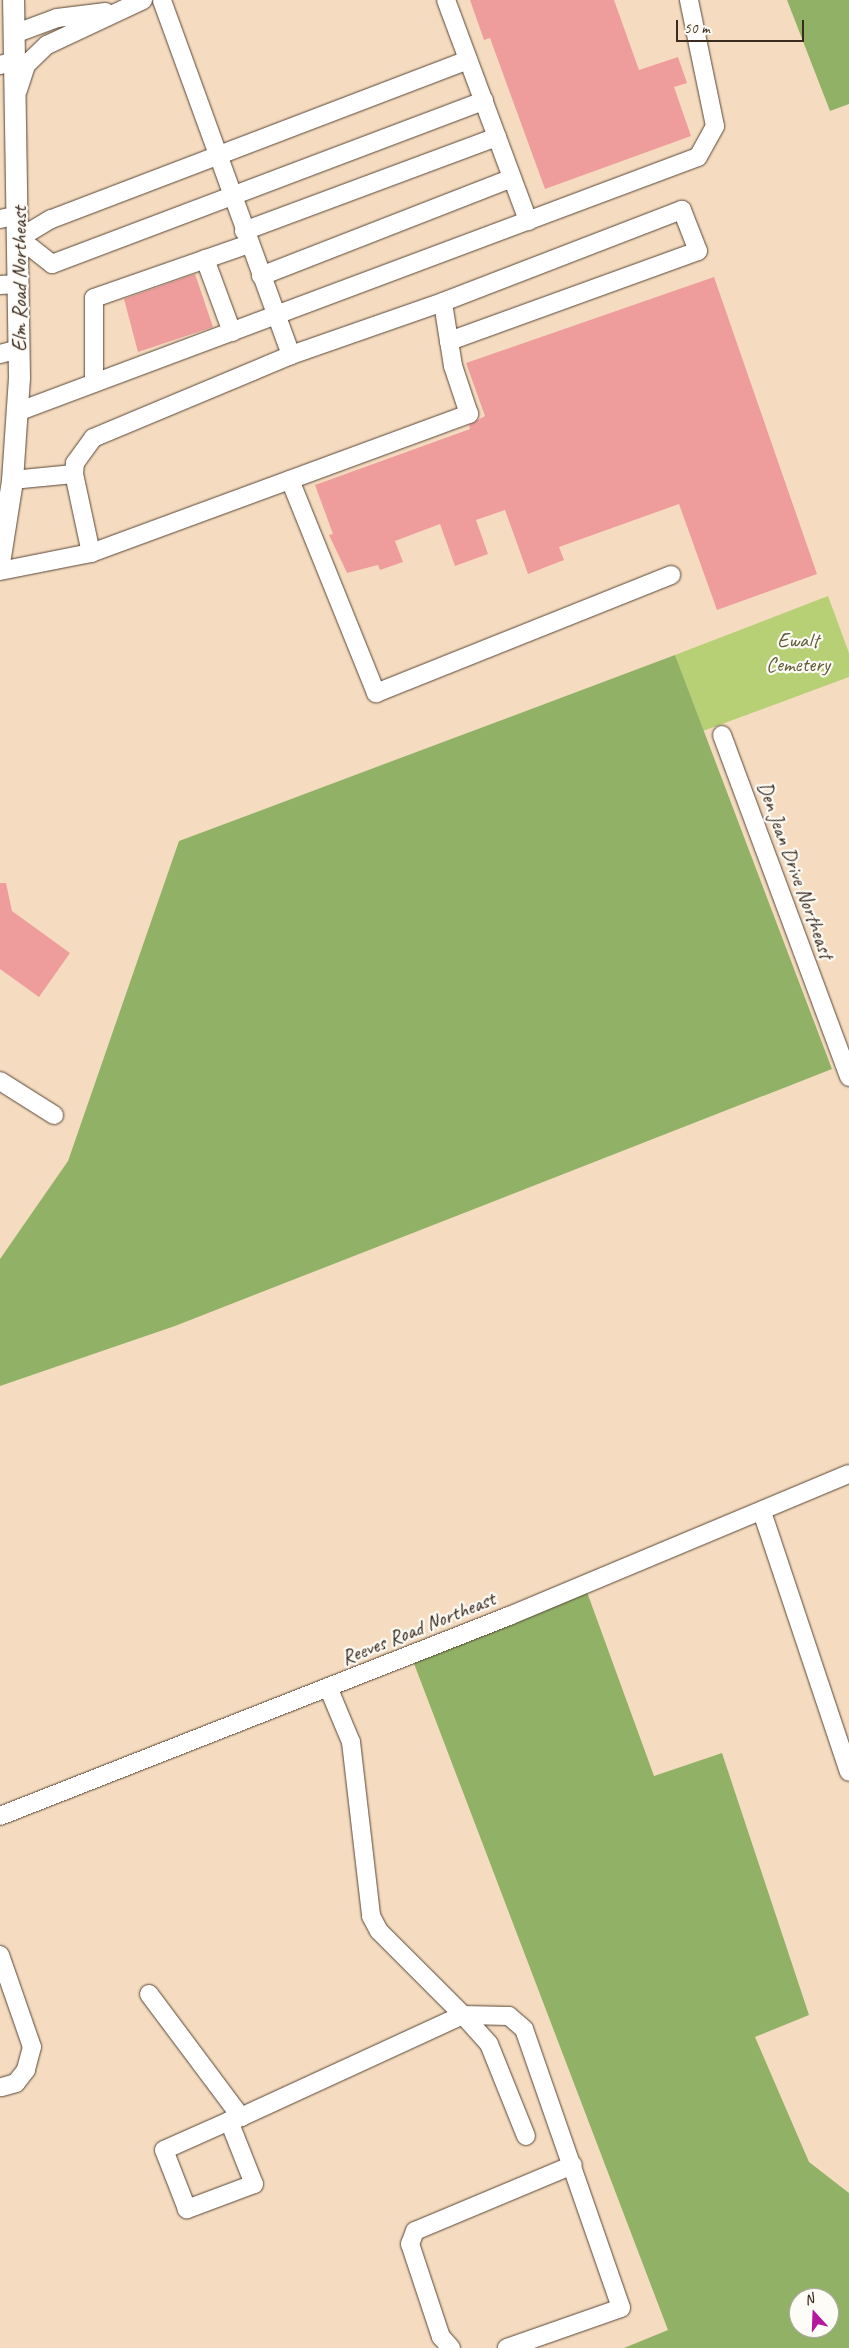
<!DOCTYPE html>
<style>
body{margin:0}
#map{position:relative;width:849px;height:2348px;overflow:hidden;background:#f5dcc0;font-family:Caveat,sans-serif}
div>[style]{position:absolute}
.green>*{inset:0;background:#b7d075}
.forest>*{inset:0;background:#91b266}
.building>*{inset:0;background:#ef9d9c}
.roads{filter:drop-shadow(0 0 1px #574536) drop-shadow(0 0 1px #574536)}
.minor>*{height:18px;margin:-9px;padding:0 9px;transform-origin:9px;border-radius:9px;background:#fff}
.major>*{height:21px;margin:-10.5px;padding:0 10.5px;transform-origin:10.5px;border-radius:10.5px;background:#fff}
span{translate:-50% -50%;white-space:nowrap;text-align:center;line-height:1.15;-webkit-text-stroke:4.5px #fdfcf7;paint-order:stroke}
.street-label{font-size:21px;color:#3b2a1e}
.park-label{font-size:21px;color:#605c38}
.north{position:absolute;left:789px;top:2288px;width:50px;height:50px;box-sizing:border-box;background:#fdfcf7;border:1px solid #afa8a0;border-radius:50%;rotate:340deg;font-size:14px;font-weight:700;line-height:20px;text-align:center;color:#3b2a1e}
.north::after{content:'';display:block;margin:auto;width:18px;height:22px;background:#b5179e;clip-path:polygon(50% 0,100% 100%,50% 72%,0 100%)}
.scale{position:absolute;left:676px;top:20px;width:128px;height:22px;box-sizing:border-box;border:2px solid #3b2a1e;border-top:0;padding-left:6px;font-size:15px;line-height:18px;white-space:nowrap;color:#3b2a1e;-webkit-text-stroke:4px #fdfcf7;paint-order:stroke}
</style>
<div id="map">
<div class="green">
<div style="clip-path:polygon(828px 596px,849px 653px,849px 677px,703px 731px,675px 655px)"></div>
</div>
<div class="forest">
<div style="clip-path:polygon(787px 0,849px 0,849px 104px,830px 111px)"></div>
<div style="clip-path:polygon(675px 655px,832px 1069px,175px 1326px,0 1386px,0 1259px,68px 1161px,179px 841px)"></div>
<div style="clip-path:polygon(evenodd,587px 1592px,654px 1776px,722px 1753px,809px 2015px,755px 2037px,809px 2162px,849px 2193px,849px 2348px,624px 2348px,668px 2330px,413px 1661px,587px 1592px,799px 2298px,829px 2298px,829px 2328px,799px 2328px,799px 2298px)"></div>
</div>
<div class="building">
<div style="clip-path:polygon(470px 0,614px 0,639px 70px,678px 57px,687px 83px,674px 87px,691px 136px,545px 189px,490px 38px,484px 40px)"></div>
<div style="clip-path:polygon(195px 274px,213px 327px,138px 352px,124px 299px)"></div>
<div style="clip-path:polygon(714px 277px,817px 574px,717px 610px,679px 504px,559px 547px,564px 560px,528px 574px,505px 510px,476px 520px,488px 554px,455px 566px,440px 524px,395px 541px,403px 562px,380px 570px,378px 565px,347px 573px,329px 535px,333px 534px,315px 485px,470px 429px,469px 425px,485px 416px,466px 363px)"></div>
<div style="clip-path:polygon(0 883px,6px 883px,12px 911px,70px 953px,39px 997px,0 969px)"></div>
</div>
<div class="roads">
<div class="minor">
<div style="left:446px;top:0;width:236px;rotate:69.6deg"></div>
<div style="left:14px;top:34px;width:46px;rotate:-20.4deg"></div>
<div style="left:57px;top:18px;width:49px;rotate:-7deg"></div>
<div style="left:468px;top:60px;width:446px;rotate:159.1deg"></div>
<div style="left:51px;top:219px;width:37px;rotate:149deg"></div>
<div style="left:19px;top:238px;width:42px;rotate:38.2deg"></div>
<div style="left:52px;top:264px;width:462px;rotate:-20.7deg"></div>
<div style="left:0;top:65px;width:16px;rotate:-15deg"></div>
<div style="left:18px;top:90px;width:26px;rotate:-72deg"></div>
<div style="left:26px;top:65px;width:29px;rotate:-44deg"></div>
<div style="left:47px;top:45px;width:106px;rotate:-25.1deg"></div>
<div style="left:0;top:219px;width:19px;rotate:-12deg"></div>
<div style="left:244px;top:231px;width:270px;rotate:-20.4deg"></div>
<div style="left:205px;top:259px;width:78px;rotate:69.7deg"></div>
<div style="left:261px;top:276px;width:269px;rotate:-21.3deg"></div>
<div style="left:0;top:285px;width:19px;rotate:-3deg"></div>
<div style="left:0;top:354px;width:20px;rotate:-15deg"></div>
<div style="left:291px;top:355px;width:161px;rotate:-19.2deg"></div>
<div style="left:94px;top:383px;width:85px;rotate:-90deg"></div>
<div style="left:94px;top:298px;width:164px;rotate:-19.2deg"></div>
<div style="left:17px;top:412px;width:727px;rotate:-20.53deg"></div>
<div style="left:698px;top:157px;width:35px;rotate:-61deg"></div>
<div style="left:715px;top:126px;width:129px;rotate:-101.7deg"></div>
<div style="left:12px;top:480px;width:62px;rotate:-5.5deg"></div>
<div style="left:290px;top:480px;width:230px;rotate:68deg"></div>
<div style="left:376px;top:693px;width:318px;rotate:-21.8deg"></div>
<div style="left:91px;top:553px;width:81px;rotate:-102.1deg"></div>
<div style="left:74px;top:474px;width:11px;rotate:-85deg"></div>
<div style="left:75px;top:463px;width:31px;rotate:-54deg"></div>
<div style="left:93px;top:438px;width:215px;rotate:-22.7deg"></div>
<div style="left:291px;top:355px;width:378px;rotate:-110deg"></div>
<div style="left:0;top:571px;width:93px;rotate:-11.2deg"></div>
<div style="left:91px;top:553px;width:403px;rotate:-20.2deg"></div>
<div style="left:469px;top:414px;width:51px;rotate:-108.4deg"></div>
<div style="left:453px;top:366px;width:25px;rotate:-99deg"></div>
<div style="left:449px;top:341px;width:39px;rotate:-99deg"></div>
<div style="left:443px;top:302px;width:256px;rotate:-21.1deg"></div>
<div style="left:682px;top:210px;width:44px;rotate:68.7deg"></div>
<div style="left:698px;top:251px;width:265px;rotate:160.1deg"></div>
<div style="left:722px;top:735px;width:365px;rotate:69.6deg"></div>
<div style="left:0;top:1081px;width:64px;rotate:32.2deg"></div>
<div style="left:762px;top:1512px;width:274px;rotate:71.5deg"></div>
<div style="left:328px;top:1687px;width:60px;rotate:67.3deg"></div>
<div style="left:351px;top:1742px;width:175px;rotate:83.4deg"></div>
<div style="left:371px;top:1916px;width:17px;rotate:62deg"></div>
<div style="left:379px;top:1931px;width:119px;rotate:45deg"></div>
<div style="left:463px;top:2015px;width:46px;rotate:1.2deg"></div>
<div style="left:509px;top:2016px;width:20px;rotate:41deg"></div>
<div style="left:524px;top:2029px;width:295px;rotate:70.8deg"></div>
<div style="left:621px;top:2308px;width:121px;rotate:160.7deg"></div>
<div style="left:0;top:1816px;width:547px;rotate:-21.45deg"></div>
<div style="left:509px;top:1616px;width:368px;rotate:-22.7deg"></div>
<div style="left:0;top:1955px;width:97px;rotate:70.8deg"></div>
<div style="left:32px;top:2047px;width:24px;rotate:105deg"></div>
<div style="left:26px;top:2070px;width:16px;rotate:128deg"></div>
<div style="left:16px;top:2083px;width:15px;rotate:164deg"></div>
<div style="left:149px;top:1994px;width:154px;rotate:53.2deg"></div>
<div style="left:241px;top:2117px;width:244px;rotate:-24.7deg"></div>
<div style="left:463px;top:2015px;width:39px;rotate:48deg"></div>
<div style="left:489px;top:2044px;width:99px;rotate:68.1deg"></div>
<div style="left:229px;top:2121px;width:68px;rotate:68.4deg"></div>
<div style="left:254px;top:2184px;width:72px;rotate:159.5deg"></div>
<div style="left:187px;top:2209px;width:63px;rotate:-111.3deg"></div>
<div style="left:164px;top:2150px;width:71px;rotate:-24deg"></div>
<div style="left:229px;top:2121px;width:13px;rotate:-18deg"></div>
<div style="left:451px;top:2348px;width:15px;rotate:-132deg"></div>
<div style="left:441px;top:2337px;width:98px;rotate:-108.4deg"></div>
<div style="left:410px;top:2244px;width:14px;rotate:-69deg"></div>
<div style="left:415px;top:2231px;width:171px;rotate:-22.7deg"></div>
</div>
<div class="major">
<div style="left:0;top:557px;width:78px;rotate:-81.1deg"></div>
<div style="left:12px;top:480px;width:102px;rotate:-86.1deg"></div>
<div style="left:19px;top:378px;width:378px;rotate:-90.9deg"></div>
</div>
</div>
<div class="street-label">
<span style="left:19px;top:279px;rotate:-90deg">Elm Road Northeast</span>
<span style="left:796px;top:870px;rotate:70deg">Den Jean Drive Northeast</span>
<span style="left:418px;top:1628px;rotate:-22deg">Reeves Road Northeast</span>
</div>
<div class="park-label">
<span style="left:798px;top:652px">Ewalt<br>Cemetery</span>
</div>
<div class="north">N</div>
<div class="scale">50 m</div>
</div>
